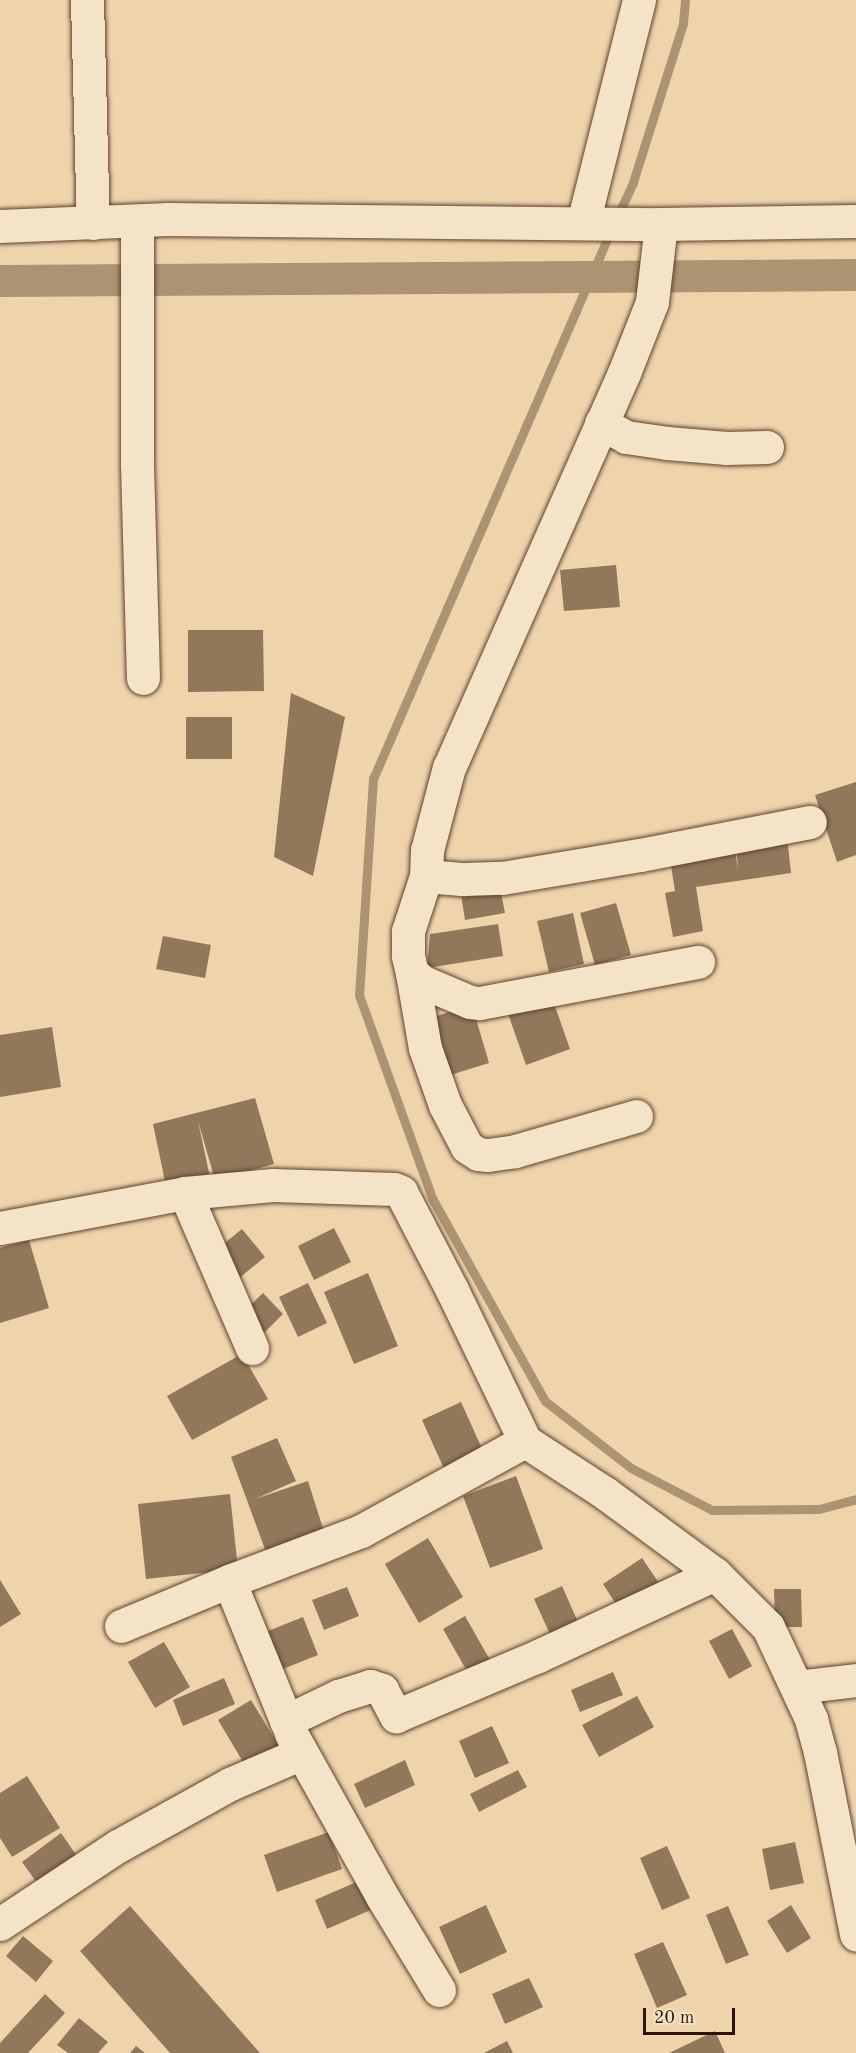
<!DOCTYPE html>
<style>
body{margin:0}
#map{position:relative;width:856px;height:2053px;overflow:hidden;background:#efd4ab;font-family:"Old Standard TT",serif}
div>[style]{position:absolute}
.stream>*{height:9px;margin:-4.5px;padding:0 4.5px;transform-origin:4.5px;border-radius:4.5px;background:#ac9372}
.canal>*{height:32px;margin:-16px;padding:0 16px;transform-origin:16px;border-radius:16px;background:#ac9372}
.building>*{inset:0;background:#91785b}
.roads{filter:drop-shadow(0 0 2px #5c442e) drop-shadow(0 0 2px #5c442e)}
.minor>*{height:33px;margin:-16.5px;padding:0 16.5px;transform-origin:16.5px;border-radius:16.5px;background:#f5e3c8}
span{translate:-50% -50%;white-space:nowrap;text-align:center;line-height:1.15;-webkit-text-stroke:4.5px #f5e3c8;paint-order:stroke}
.scale{position:absolute;left:643px;top:2008px;width:92px;height:27px;box-sizing:border-box;border:3px solid #2b1404;border-top:0;padding-left:8px;font-size:18px;line-height:21px;white-space:nowrap;color:#2b1404;-webkit-text-stroke:4px #f5e3c8;paint-order:stroke}
</style>
<div id="map">
<div class="stream">
<div style="left:617px;top:217px;width:38px;rotate:-65deg"></div>
<div style="left:633px;top:182px;width:167px;rotate:-72.5deg"></div>
<div style="left:683px;top:23px;width:23px;rotate:-85deg"></div>
<div style="left:611px;top:230px;width:598px;rotate:113.44deg"></div>
<div style="left:373px;top:779px;width:216px;rotate:93.7deg"></div>
<div style="left:359px;top:995px;width:216px;rotate:70.2deg"></div>
<div style="left:432px;top:1198px;width:232px;rotate:60.9deg"></div>
<div style="left:545px;top:1401px;width:109px;rotate:37.9deg"></div>
<div style="left:631px;top:1468px;width:91px;rotate:27.4deg"></div>
<div style="left:712px;top:1510px;width:107px;rotate:-0.5deg"></div>
<div style="left:819px;top:1509px;width:38px;rotate:-15deg"></div>
</div>
<div class="canal">
<div style="left:0;top:281px;width:856px;rotate:-0.4deg"></div>
</div>
<div class="building">
<div style="clip-path:polygon(616px 565px,620px 607px,564px 611px,560px 570px)"></div>
<div style="clip-path:polygon(188px 630px,263px 630px,264px 691px,188px 692px)"></div>
<div style="clip-path:polygon(291px 693px,345px 717px,313px 876px,274px 857px)"></div>
<div style="clip-path:polygon(186px 717px,232px 717px,232px 759px,186px 759px)"></div>
<div style="clip-path:polygon(856px 782px,856px 855px,837px 862px,815px 795px)"></div>
<div style="clip-path:polygon(787px 837px,791px 873px,696px 887px,703px 931px,673px 937px,665px 893px,675px 891px,669px 853px,734px 843px,738px 870px,736px 842px)"></div>
<div style="clip-path:polygon(500px 887px,505px 913px,465px 920px,461px 895px)"></div>
<div style="clip-path:polygon(616px 903px,631px 955px,595px 965px,580px 913px)"></div>
<div style="clip-path:polygon(573px 913px,584px 964px,549px 972px,537px 921px)"></div>
<div style="clip-path:polygon(498px 924px,503px 956px,427px 968px,430px 934px)"></div>
<div style="clip-path:polygon(163px 936px,211px 945px,205px 978px,156px 969px)"></div>
<div style="clip-path:polygon(550px 992px,570px 1049px,526px 1065px,506px 1008px)"></div>
<div style="clip-path:polygon(472px 1005px,489px 1063px,444px 1077px,427px 1019px)"></div>
<div style="clip-path:polygon(52px 1027px,61px 1087px,0 1097px,0 1035px)"></div>
<div style="clip-path:polygon(255px 1098px,274px 1164px,215px 1180px,198px 1121px,211px 1182px,167px 1191px,153px 1124px)"></div>
<div style="clip-path:polygon(334px 1228px,351px 1262px,314px 1280px,298px 1246px)"></div>
<div style="clip-path:polygon(242px 1229px,265px 1257px,238px 1279px,215px 1251px)"></div>
<div style="clip-path:polygon(29px 1240px,49px 1308px,0 1323px,0 1248px)"></div>
<div style="clip-path:polygon(368px 1273px,398px 1346px,354px 1364px,324px 1292px)"></div>
<div style="clip-path:polygon(308px 1283px,327px 1323px,298px 1337px,279px 1297px)"></div>
<div style="clip-path:polygon(263px 1293px,283px 1314px,262px 1335px,241px 1314px)"></div>
<div style="clip-path:polygon(242px 1354px,268px 1399px,192px 1440px,167px 1396px)"></div>
<div style="clip-path:polygon(461px 1402px,484px 1453px,445px 1471px,422px 1420px)"></div>
<div style="clip-path:polygon(277px 1438px,296px 1481px,255px 1499px,308px 1481px,327px 1541px,269px 1560px,231px 1457px)"></div>
<div style="clip-path:polygon(516px 1476px,543px 1549px,490px 1568px,463px 1496px)"></div>
<div style="clip-path:polygon(230px 1494px,238px 1569px,146px 1579px,138px 1504px)"></div>
<div style="clip-path:polygon(428px 1538px,463px 1597px,419px 1623px,385px 1564px)"></div>
<div style="clip-path:polygon(642px 1558px,663px 1589px,623px 1615px,603px 1584px)"></div>
<div style="clip-path:polygon(0 1580px,21px 1614px,0 1627px)"></div>
<div style="clip-path:polygon(562px 1586px,582px 1631px,554px 1643px,534px 1599px)"></div>
<div style="clip-path:polygon(347px 1587px,359px 1616px,324px 1630px,312px 1600px)"></div>
<div style="clip-path:polygon(774px 1589px,801px 1589px,802px 1627px,775px 1627px)"></div>
<div style="clip-path:polygon(465px 1616px,494px 1667px,472px 1680px,443px 1629px)"></div>
<div style="clip-path:polygon(303px 1617px,318px 1655px,283px 1669px,268px 1631px)"></div>
<div style="clip-path:polygon(732px 1629px,752px 1666px,729px 1679px,709px 1641px)"></div>
<div style="clip-path:polygon(164px 1642px,190px 1687px,155px 1708px,128px 1662px)"></div>
<div style="clip-path:polygon(613px 1672px,623px 1695px,580px 1712px,571px 1690px)"></div>
<div style="clip-path:polygon(224px 1678px,235px 1704px,183px 1726px,173px 1700px)"></div>
<div style="clip-path:polygon(637px 1696px,654px 1727px,599px 1757px,582px 1725px)"></div>
<div style="clip-path:polygon(251px 1700px,279px 1746px,246px 1767px,218px 1720px)"></div>
<div style="clip-path:polygon(492px 1726px,509px 1763px,475px 1778px,459px 1741px)"></div>
<div style="clip-path:polygon(405px 1760px,415px 1785px,365px 1808px,354px 1784px)"></div>
<div style="clip-path:polygon(518px 1770px,527px 1787px,479px 1812px,470px 1794px)"></div>
<div style="clip-path:polygon(27px 1776px,60px 1828px,12px 1857px,0 1838px,0 1793px)"></div>
<div style="clip-path:polygon(329px 1832px,342px 1869px,277px 1892px,264px 1855px)"></div>
<div style="clip-path:polygon(61px 1833px,79px 1859px,40px 1887px,22px 1862px)"></div>
<div style="clip-path:polygon(795px 1842px,804px 1883px,770px 1890px,762px 1849px)"></div>
<div style="clip-path:polygon(667px 1846px,690px 1898px,662px 1910px,640px 1858px)"></div>
<div style="clip-path:polygon(361px 1880px,373px 1909px,327px 1929px,315px 1900px)"></div>
<div style="clip-path:polygon(486px 1905px,507px 1952px,460px 1974px,439px 1927px)"></div>
<div style="clip-path:polygon(791px 1905px,811px 1938px,787px 1953px,767px 1921px)"></div>
<div style="clip-path:polygon(130px 1906px,260px 2053px,170px 2053px,80px 1951px)"></div>
<div style="clip-path:polygon(728px 1906px,749px 1955px,726px 1964px,706px 1915px)"></div>
<div style="clip-path:polygon(23px 1936px,53px 1961px,36px 1982px,6px 1956px)"></div>
<div style="clip-path:polygon(663px 1942px,687px 1995px,657px 2008px,634px 1954px)"></div>
<div style="clip-path:polygon(529px 1978px,543px 2007px,505px 2024px,492px 1994px)"></div>
<div style="clip-path:polygon(45px 1994px,65px 2013px,28px 2053px,0 2053px,0 2043px)"></div>
<div style="clip-path:polygon(79px 2018px,108px 2042px,98px 2053px,68px 2053px,57px 2045px)"></div>
<div style="clip-path:polygon(715px 2031px,725px 2053px,669px 2053px)"></div>
<div style="clip-path:polygon(507px 2041px,513px 2053px,484px 2053px)"></div>
<div style="clip-path:polygon(136px 2046px,145px 2053px,130px 2053px)"></div>
</div>
<div class="roads">
<div class="minor">
<div style="left:87px;top:0;width:223px;rotate:88.5deg"></div>
<div style="left:137px;top:221px;width:243px;rotate:90deg"></div>
<div style="left:137px;top:464px;width:214px;rotate:88.4deg"></div>
<div style="left:583px;top:223px;width:230px;rotate:-75.9deg"></div>
<div style="left:661px;top:224px;width:79px;rotate:96.6deg"></div>
<div style="left:652px;top:302px;width:76px;rotate:111.5deg"></div>
<div style="left:624px;top:373px;width:431px;rotate:113.9deg"></div>
<div style="left:449px;top:767px;width:86px;rotate:104.8deg"></div>
<div style="left:427px;top:850px;width:26px;rotate:92deg"></div>
<div style="left:426px;top:876px;width:58px;rotate:108.1deg"></div>
<div style="left:408px;top:931px;width:25px;rotate:90deg"></div>
<div style="left:408px;top:956px;width:17px;rotate:77deg"></div>
<div style="left:412px;top:973px;width:14px;rotate:39deg"></div>
<div style="left:423px;top:982px;width:51px;rotate:23.1deg"></div>
<div style="left:470px;top:1002px;width:10px;rotate:6deg"></div>
<div style="left:480px;top:1003px;width:222px;rotate:-10.7deg"></div>
<div style="left:0;top:226px;width:168px;rotate:-2.4deg"></div>
<div style="left:168px;top:219px;width:493px;rotate:0.6deg"></div>
<div style="left:661px;top:224px;width:195px;rotate:-0.9deg"></div>
<div style="left:601px;top:423px;width:29px;rotate:29deg"></div>
<div style="left:626px;top:437px;width:41px;rotate:8.3deg"></div>
<div style="left:667px;top:443px;width:60px;rotate:4.8deg"></div>
<div style="left:727px;top:448px;width:40px;rotate:-1.4deg"></div>
<div style="left:426px;top:876px;width:38px;rotate:5deg"></div>
<div style="left:464px;top:879px;width:38px;rotate:-2deg"></div>
<div style="left:502px;top:878px;width:140px;rotate:-9.5deg"></div>
<div style="left:640px;top:855px;width:173px;rotate:-11deg"></div>
<div style="left:412px;top:973px;width:76px;rotate:80.2deg"></div>
<div style="left:425px;top:1048px;width:60px;rotate:70.7deg"></div>
<div style="left:445px;top:1105px;width:47px;rotate:62.4deg"></div>
<div style="left:467px;top:1147px;width:13px;rotate:32deg"></div>
<div style="left:478px;top:1154px;width:10px;rotate:6deg"></div>
<div style="left:488px;top:1155px;width:27px;rotate:-8deg"></div>
<div style="left:515px;top:1151px;width:126px;rotate:-16.1deg"></div>
<div style="left:185px;top:1193px;width:169px;rotate:66.6deg"></div>
<div style="left:0;top:1228px;width:188px;rotate:-10.7deg"></div>
<div style="left:185px;top:1193px;width:88px;rotate:-5.2deg"></div>
<div style="left:273px;top:1185px;width:121px;rotate:1.9deg"></div>
<div style="left:394px;top:1189px;width:8px;rotate:23deg"></div>
<div style="left:401px;top:1192px;width:110px;rotate:62.5deg"></div>
<div style="left:452px;top:1290px;width:168px;rotate:64.2deg"></div>
<div style="left:525px;top:1441px;width:95px;rotate:33deg"></div>
<div style="left:605px;top:1493px;width:137px;rotate:36.4deg"></div>
<div style="left:715px;top:1574px;width:75px;rotate:45deg"></div>
<div style="left:768px;top:1627px;width:102px;rotate:64.9deg"></div>
<div style="left:811px;top:1719px;width:34px;rotate:75deg"></div>
<div style="left:820px;top:1752px;width:186px;rotate:78.8deg"></div>
<div style="left:121px;top:1626px;width:117px;rotate:-22.6deg"></div>
<div style="left:797px;top:1687px;width:59px;rotate:-6.8deg"></div>
<div style="left:286px;top:1721px;width:58px;rotate:-25.7deg"></div>
<div style="left:338px;top:1696px;width:34px;rotate:-17deg"></div>
<div style="left:370px;top:1686px;width:13px;rotate:18deg"></div>
<div style="left:382px;top:1690px;width:30px;rotate:62deg"></div>
<div style="left:396px;top:1716px;width:154px;rotate:-22.9deg"></div>
<div style="left:538px;top:1656px;width:195px;rotate:-24.9deg"></div>
<div style="left:0;top:1924px;width:141px;rotate:-33.5deg"></div>
<div style="left:118px;top:1846px;width:128px;rotate:-29deg"></div>
<div style="left:230px;top:1784px;width:78px;rotate:-23.3deg"></div>
<div style="left:439px;top:1990px;width:108px;rotate:-121.3deg"></div>
<div style="left:383px;top:1898px;width:187px;rotate:-119.2deg"></div>
<div style="left:292px;top:1735px;width:166px;rotate:-112.2deg"></div>
<div style="left:229px;top:1581px;width:141px;rotate:-20.7deg"></div>
<div style="left:361px;top:1531px;width:187px;rotate:-28.8deg"></div>
</div>
</div>
<div class="scale">20 m</div>
</div>
